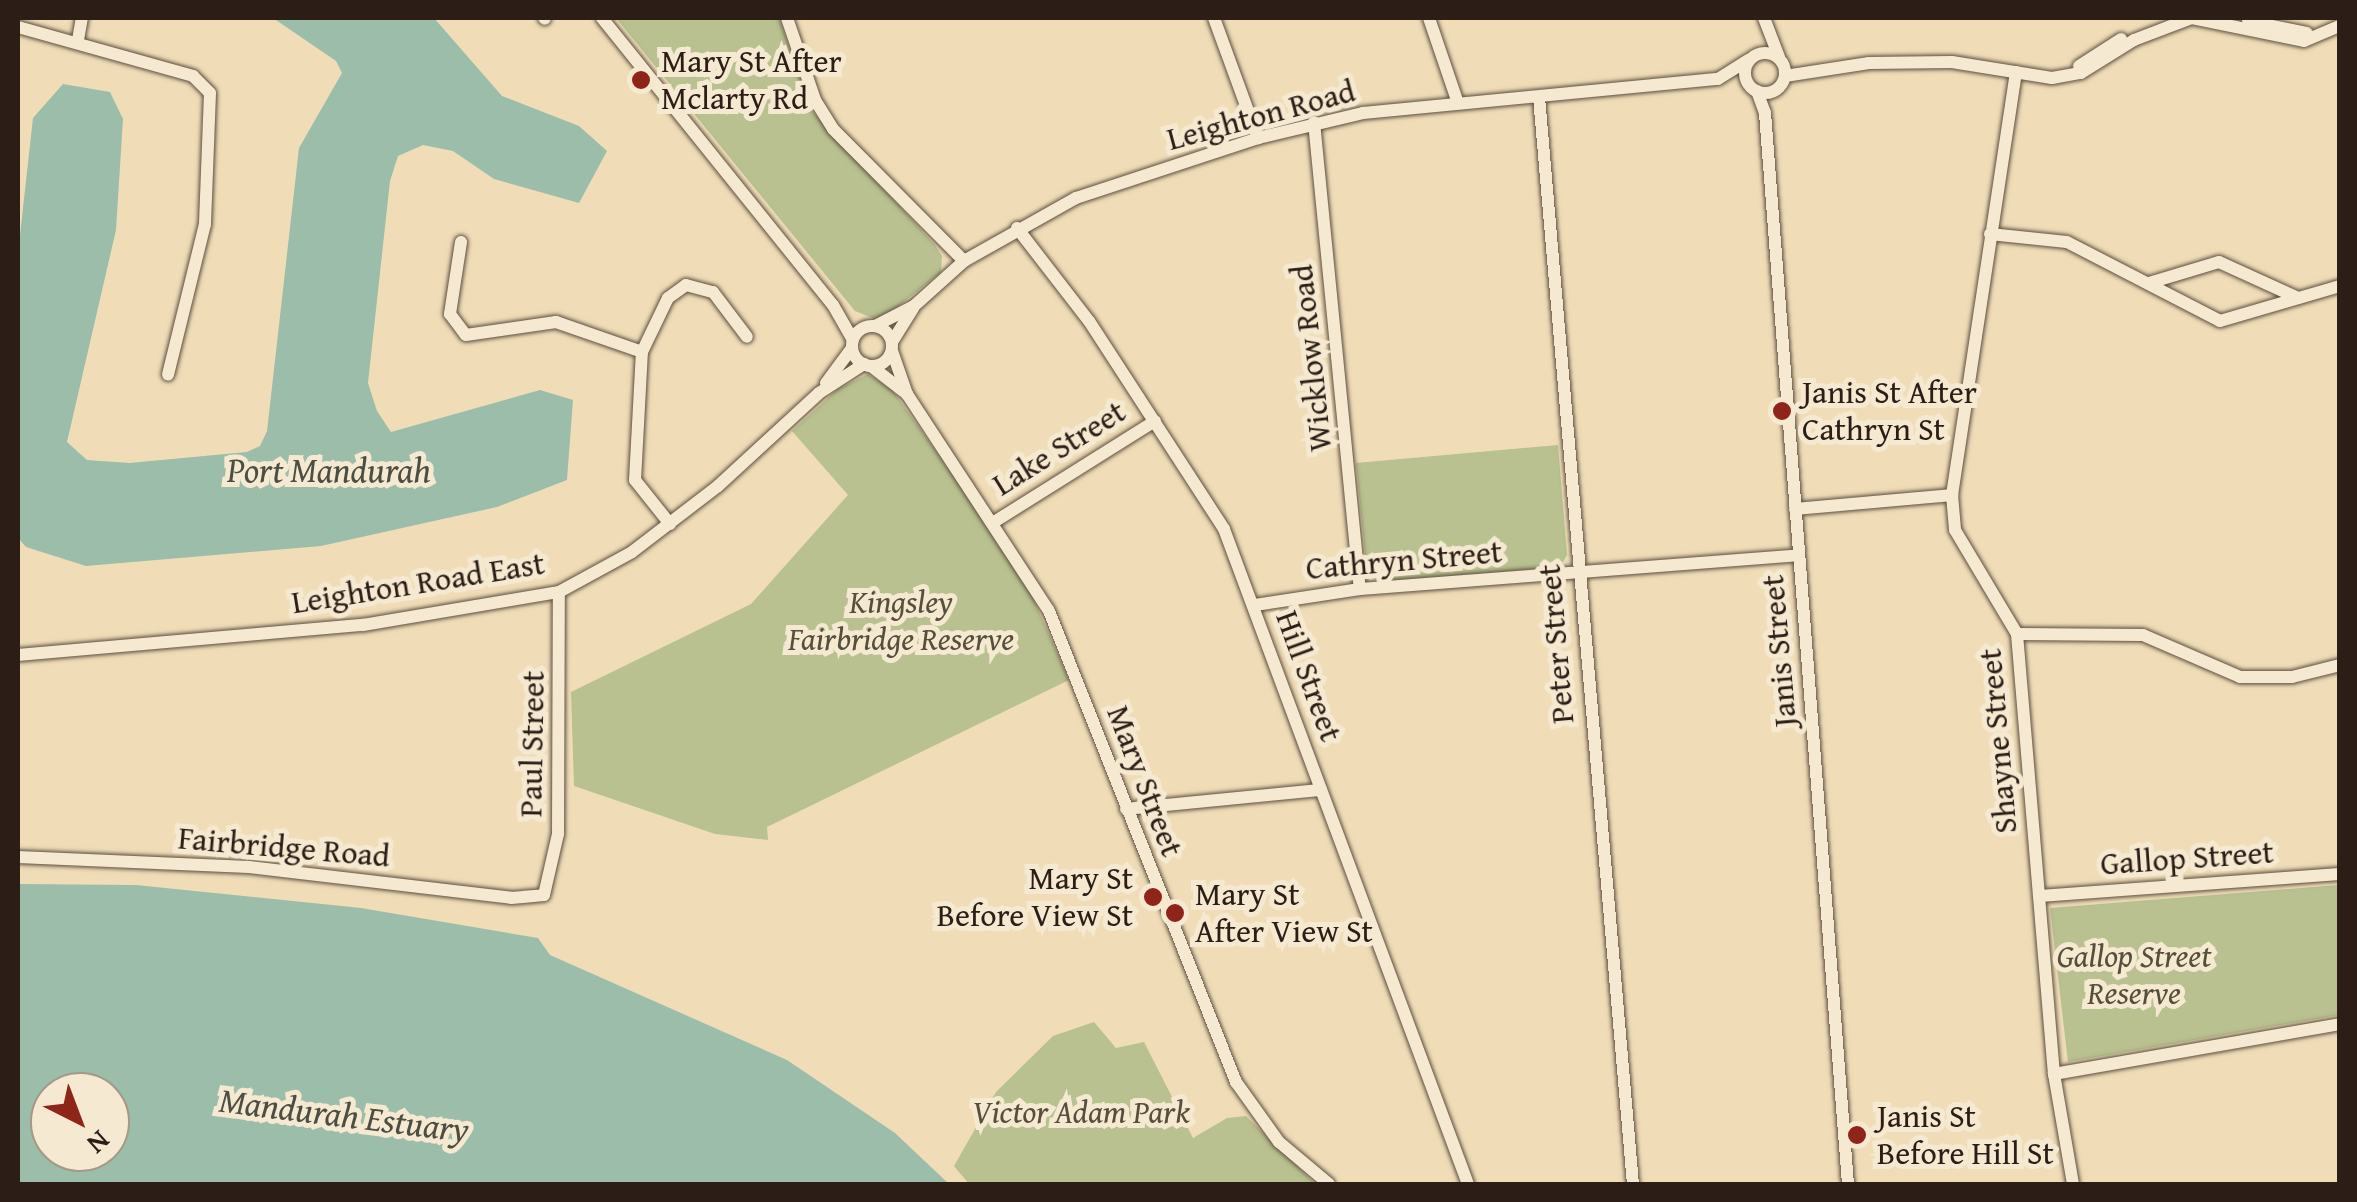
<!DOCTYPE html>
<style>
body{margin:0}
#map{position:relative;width:2357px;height:1202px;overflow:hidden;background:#f0ddb8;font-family:"Gentium Book Plus",serif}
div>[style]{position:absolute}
.green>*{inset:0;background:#b8c18f}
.water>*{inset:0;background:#9bbdaa}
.roads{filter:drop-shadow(0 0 2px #5d4e3f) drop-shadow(0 0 2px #5d4e3f)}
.minor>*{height:12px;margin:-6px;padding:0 6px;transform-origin:6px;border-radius:6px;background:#f5e9d1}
.minor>.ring{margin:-6px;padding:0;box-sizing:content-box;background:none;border:12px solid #f5e9d1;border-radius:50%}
.dots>*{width:28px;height:28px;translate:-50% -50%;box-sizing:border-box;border:5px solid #f5e9d1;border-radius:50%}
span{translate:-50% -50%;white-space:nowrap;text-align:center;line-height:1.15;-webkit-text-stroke:10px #f5e9d1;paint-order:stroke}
.poi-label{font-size:32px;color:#2c1e17}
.left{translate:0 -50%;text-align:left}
.right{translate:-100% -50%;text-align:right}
.street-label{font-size:32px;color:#2c1e17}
.park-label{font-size:32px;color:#564f3b;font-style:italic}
.water-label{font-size:35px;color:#4d4e43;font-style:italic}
.frame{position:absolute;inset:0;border:20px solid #2c1e17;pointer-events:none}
.north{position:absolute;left:30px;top:1072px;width:100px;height:100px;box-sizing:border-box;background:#f5e9d1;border:2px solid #a59887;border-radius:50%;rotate:138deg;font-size:28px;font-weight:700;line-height:40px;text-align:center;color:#2c1e17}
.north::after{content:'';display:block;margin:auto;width:35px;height:45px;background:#8f2418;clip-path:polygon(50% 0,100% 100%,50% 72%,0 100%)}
</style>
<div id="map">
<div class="green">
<div style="clip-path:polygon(616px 18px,779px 18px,811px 110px,935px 245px,942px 256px,941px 272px,880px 321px,855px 311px)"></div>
<div style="clip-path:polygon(868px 374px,893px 391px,977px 509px,1029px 589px,1069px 680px,767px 827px,768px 840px,715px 834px,574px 786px,571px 692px,751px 604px,848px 495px,792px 431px,838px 389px)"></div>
<div style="clip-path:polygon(1558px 445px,1567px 555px,1560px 567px,1379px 582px,1367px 573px,1356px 463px)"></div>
<div style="clip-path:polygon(2339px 885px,2339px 1015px,2068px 1062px,2050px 908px)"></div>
<div style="clip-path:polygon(1094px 1022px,1116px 1048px,1144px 1042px,1193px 1138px,1227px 1118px,1246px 1116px,1315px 1184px,969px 1184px,954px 1166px,996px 1092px,1053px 1036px)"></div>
</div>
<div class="water">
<div style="clip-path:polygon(273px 18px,434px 18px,502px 96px,579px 126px,607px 151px,579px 203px,494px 179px,453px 151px,423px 145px,398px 156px,390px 181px,368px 383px,377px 411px,391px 432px,540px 390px,573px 400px,567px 480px,497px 507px,321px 546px,86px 566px,26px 547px,18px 538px,18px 253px,33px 118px,63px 84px,110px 92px,123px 119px,116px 230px,67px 442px,87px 460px,129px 463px,247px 452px,260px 446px,267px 431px,299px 148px,342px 73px,336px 61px)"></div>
<div style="clip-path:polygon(evenodd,18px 884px,136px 885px,361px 908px,538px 938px,550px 955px,787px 1060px,895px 1133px,949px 1184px,18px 1184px,18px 884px,50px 1092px,110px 1092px,110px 1152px,50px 1152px,50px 1092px)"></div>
</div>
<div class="roads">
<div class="minor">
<div style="left:544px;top:18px;width:1px;rotate:45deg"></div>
<div style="left:602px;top:18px;width:368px;rotate:51.2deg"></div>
<div style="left:833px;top:305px;width:40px;rotate:60.3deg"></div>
<div style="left:787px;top:18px;width:87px;rotate:71.1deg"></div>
<div style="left:815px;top:100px;width:34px;rotate:58deg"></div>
<div style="left:833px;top:129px;width:186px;rotate:45.2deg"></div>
<div style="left:1214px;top:18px;width:128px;rotate:69.9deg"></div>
<div style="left:1429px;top:18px;width:90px;rotate:71.2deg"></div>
<div style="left:1764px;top:18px;width:42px;rotate:69deg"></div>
<div style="left:2248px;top:21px;width:60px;rotate:11.5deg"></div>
<div style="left:18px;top:27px;width:182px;rotate:15.6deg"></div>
<div style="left:193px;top:76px;width:24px;rotate:45deg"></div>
<div style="left:210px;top:93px;width:131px;rotate:92.2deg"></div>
<div style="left:205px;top:224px;width:155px;rotate:103.8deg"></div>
<div style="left:78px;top:40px;width:22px;rotate:-80deg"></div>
<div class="ring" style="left:1745px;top:53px;width:28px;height:28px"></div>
<div style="left:2079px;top:66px;width:50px;rotate:-32.7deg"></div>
<div style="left:2016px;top:72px;width:428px;rotate:98.6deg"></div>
<div style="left:1952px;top:495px;width:35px;rotate:85deg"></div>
<div style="left:1955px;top:530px;width:121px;rotate:59.2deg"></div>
<div style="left:2017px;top:634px;width:442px;rotate:85.2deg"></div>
<div style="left:2054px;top:1074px;width:112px;rotate:80.2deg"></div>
<div style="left:1785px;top:76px;width:85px;rotate:-8.8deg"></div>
<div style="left:1869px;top:63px;width:83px;rotate:-0.7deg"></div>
<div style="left:1952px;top:62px;width:101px;rotate:9.1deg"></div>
<div style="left:2052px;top:78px;width:29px;rotate:-10deg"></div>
<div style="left:2081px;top:73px;width:62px;rotate:-31.9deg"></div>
<div style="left:2134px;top:40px;width:62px;rotate:-20.8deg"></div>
<div style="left:2192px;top:18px;width:114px;rotate:11.6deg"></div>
<div style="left:2304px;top:41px;width:39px;rotate:-23deg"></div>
<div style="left:1757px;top:91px;width:23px;rotate:70deg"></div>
<div style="left:1765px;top:113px;width:1074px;rotate:85.57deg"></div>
<div style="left:1539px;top:97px;width:1091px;rotate:85.06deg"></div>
<div style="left:1314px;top:122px;width:469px;rotate:84.4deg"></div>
<div style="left:1017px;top:228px;width:118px;rotate:52.3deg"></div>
<div style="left:1089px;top:321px;width:248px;rotate:57deg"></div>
<div style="left:1224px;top:529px;width:699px;rotate:69.57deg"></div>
<div style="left:1990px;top:234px;width:77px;rotate:5.9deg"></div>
<div style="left:2067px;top:242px;width:172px;rotate:27.3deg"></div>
<div style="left:2220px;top:321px;width:125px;rotate:-16.3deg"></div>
<div style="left:461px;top:242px;width:73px;rotate:98.7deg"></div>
<div style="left:450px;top:314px;width:26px;rotate:53deg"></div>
<div style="left:466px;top:335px;width:91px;rotate:-8.2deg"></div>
<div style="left:556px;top:322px;width:91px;rotate:19.2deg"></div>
<div style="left:2149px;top:283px;width:73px;rotate:-16.7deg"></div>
<div style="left:2219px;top:262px;width:87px;rotate:24.5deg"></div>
<div class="ring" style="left:852px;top:326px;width:28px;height:28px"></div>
<div style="left:875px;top:326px;width:44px;rotate:-27.1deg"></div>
<div style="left:914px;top:306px;width:67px;rotate:-42deg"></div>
<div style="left:964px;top:261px;width:129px;rotate:-29.4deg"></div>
<div style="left:1076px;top:198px;width:192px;rotate:-18.2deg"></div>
<div style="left:1258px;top:138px;width:108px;rotate:-13.4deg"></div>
<div style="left:1363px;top:113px;width:357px;rotate:-5.5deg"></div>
<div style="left:1718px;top:79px;width:36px;rotate:-32deg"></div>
<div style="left:892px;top:342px;width:40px;rotate:-58deg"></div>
<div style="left:892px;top:351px;width:46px;rotate:70.8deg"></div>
<div style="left:907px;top:394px;width:259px;rotate:56.8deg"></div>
<div style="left:1049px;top:611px;width:507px;rotate:68.35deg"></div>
<div style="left:1236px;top:1082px;width:74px;rotate:54.4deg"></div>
<div style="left:1279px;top:1142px;width:65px;rotate:40deg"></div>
<div style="left:871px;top:366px;width:46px;rotate:37.9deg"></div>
<div style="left:826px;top:383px;width:44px;rotate:-53.4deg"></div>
<div style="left:1795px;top:509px;width:158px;rotate:-5.1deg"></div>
<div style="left:994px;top:522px;width:190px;rotate:-32.1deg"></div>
<div style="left:670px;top:524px;width:56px;rotate:-128.5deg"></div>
<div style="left:635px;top:480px;width:128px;rotate:-86.9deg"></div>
<div style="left:642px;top:352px;width:60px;rotate:-64.3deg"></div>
<div style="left:668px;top:298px;width:22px;rotate:-36deg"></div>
<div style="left:686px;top:285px;width:28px;rotate:15deg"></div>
<div style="left:713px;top:292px;width:56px;rotate:52.9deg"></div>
<div style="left:1255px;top:605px;width:106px;rotate:-8.7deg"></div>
<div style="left:1360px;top:589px;width:439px;rotate:-4.4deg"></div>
<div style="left:2017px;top:634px;width:126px;rotate:0.5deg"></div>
<div style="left:2143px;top:635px;width:106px;rotate:23.4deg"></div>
<div style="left:2240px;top:677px;width:52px"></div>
<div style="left:2292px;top:677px;width:49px;rotate:-14deg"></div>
<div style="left:18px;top:655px;width:346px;rotate:-5deg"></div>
<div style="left:363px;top:625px;width:199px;rotate:-9.6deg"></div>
<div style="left:559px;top:592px;width:83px;rotate:-28.7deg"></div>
<div style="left:632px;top:552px;width:108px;rotate:-37.5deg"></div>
<div style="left:718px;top:486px;width:137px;rotate:-42.6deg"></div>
<div style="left:819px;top:393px;width:54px;rotate:-32.8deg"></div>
<div style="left:1126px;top:809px;width:196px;rotate:-5.6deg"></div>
<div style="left:18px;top:857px;width:231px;rotate:2.5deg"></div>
<div style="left:249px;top:867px;width:264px;rotate:6.7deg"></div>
<div style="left:511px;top:898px;width:33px;rotate:-5deg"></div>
<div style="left:544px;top:895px;width:63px;rotate:-77.1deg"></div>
<div style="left:558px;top:834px;width:242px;rotate:-89.8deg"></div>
<div style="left:2039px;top:896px;width:302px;rotate:-4.2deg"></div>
<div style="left:2054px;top:1074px;width:290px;rotate:-9.9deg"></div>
</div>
</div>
<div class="dots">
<div style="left:641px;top:80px;background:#8f2418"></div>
<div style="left:1782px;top:411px;background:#8f2418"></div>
<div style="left:1153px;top:897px;background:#8f2418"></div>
<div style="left:1175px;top:913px;background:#8f2418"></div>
<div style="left:1857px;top:1135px;background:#8f2418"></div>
</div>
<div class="poi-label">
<span class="left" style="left:661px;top:80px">Mary St After<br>Mclarty Rd</span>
<span class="left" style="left:1802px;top:411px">Janis St After<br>Cathryn St</span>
<span class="right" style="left:1133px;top:897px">Mary St<br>Before View St</span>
<span class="left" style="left:1195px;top:913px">Mary St<br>After View St</span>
<span class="left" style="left:1877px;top:1135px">Janis St<br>Before Hill St</span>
</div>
<div class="street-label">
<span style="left:1261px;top:115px;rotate:-15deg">Leighton Road</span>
<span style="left:1311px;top:358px;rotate:-96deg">Wicklow Road</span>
<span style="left:1059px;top:448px;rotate:-32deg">Lake Street</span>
<span style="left:1404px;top:560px;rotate:-5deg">Cathryn Street</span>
<span style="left:418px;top:583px;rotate:-9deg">Leighton Road East</span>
<span style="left:1556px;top:644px;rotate:-95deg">Peter Street</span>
<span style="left:1779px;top:651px;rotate:-95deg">Janis Street</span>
<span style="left:1309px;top:676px;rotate:70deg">Hill Street</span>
<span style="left:1998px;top:741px;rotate:-95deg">Shayne Street</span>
<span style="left:532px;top:744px;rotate:-89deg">Paul Street</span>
<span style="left:1145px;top:781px;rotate:69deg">Mary Street</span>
<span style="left:284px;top:847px;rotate:5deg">Fairbridge Road</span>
<span style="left:2187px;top:858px;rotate:-4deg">Gallop Street</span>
</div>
<div class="park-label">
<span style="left:901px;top:621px">Kingsley<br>Fairbridge Reserve</span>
<span style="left:2134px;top:975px">Gallop Street<br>Reserve</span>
<span style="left:1081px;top:1112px">Victor Adam Park</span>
</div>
<div class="water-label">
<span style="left:329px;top:470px">Port Mandurah</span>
<span style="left:344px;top:1115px;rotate:7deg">Mandurah Estuary</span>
</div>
<div class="frame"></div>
<div class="north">N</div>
</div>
